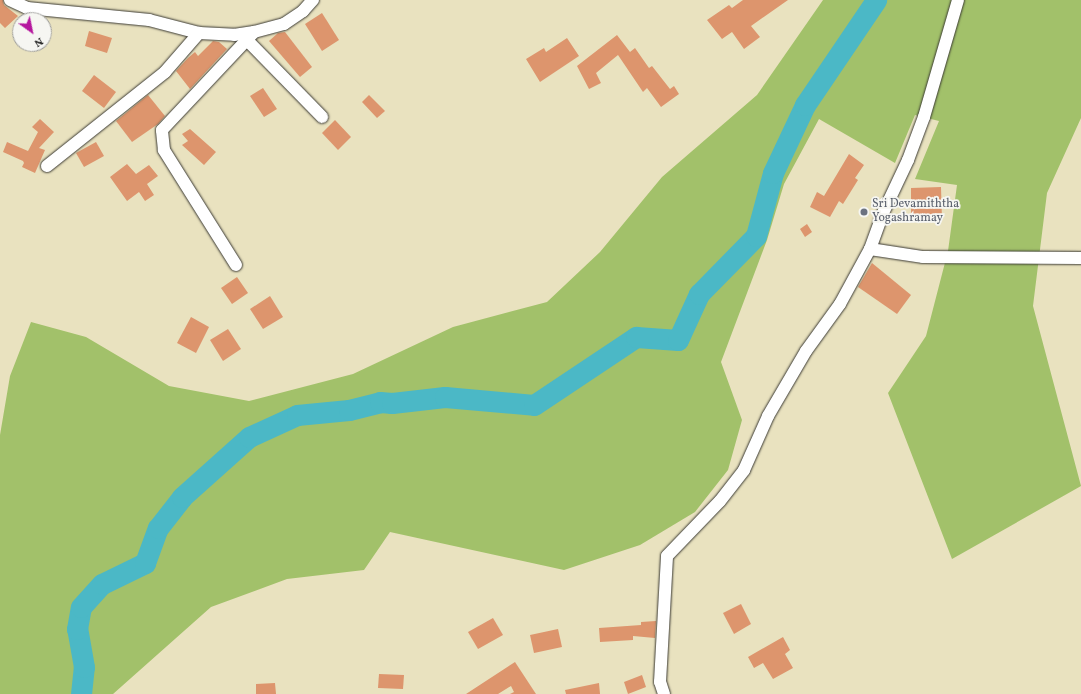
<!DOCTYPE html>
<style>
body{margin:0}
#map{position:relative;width:1081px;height:694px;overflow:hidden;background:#e9e2bf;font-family:Vollkorn,serif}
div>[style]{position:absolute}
.green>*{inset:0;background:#a2c16a}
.river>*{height:21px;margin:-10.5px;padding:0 10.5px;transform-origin:10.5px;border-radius:10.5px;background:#4bb8c6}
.building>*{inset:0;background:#dd956d}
.roads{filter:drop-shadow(0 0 1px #3b3a34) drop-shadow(0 0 1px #3b3a34)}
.minor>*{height:12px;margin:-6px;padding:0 6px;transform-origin:6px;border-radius:6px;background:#fff}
.dots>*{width:11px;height:11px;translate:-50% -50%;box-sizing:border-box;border:2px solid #f6f6f2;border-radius:50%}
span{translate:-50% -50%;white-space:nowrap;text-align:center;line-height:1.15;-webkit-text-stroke:3.5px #f6f6f2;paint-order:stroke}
.worship-label{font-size:12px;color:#5b616d}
.left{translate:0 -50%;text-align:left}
.north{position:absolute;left:12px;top:12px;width:40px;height:40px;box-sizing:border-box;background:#f6f6f2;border:1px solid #9f9f9c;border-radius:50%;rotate:147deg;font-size:11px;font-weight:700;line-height:16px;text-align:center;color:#1c1c1c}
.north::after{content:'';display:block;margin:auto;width:14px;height:18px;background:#b5179e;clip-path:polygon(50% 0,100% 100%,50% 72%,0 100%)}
</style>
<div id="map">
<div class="green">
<div style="clip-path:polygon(823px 0,1081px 0,1081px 118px,1047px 193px,1033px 306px,1081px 486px,952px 559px,888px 393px,926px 336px,948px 251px,957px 185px,915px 179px,939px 121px,915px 115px,895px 163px,819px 119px,784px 184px,767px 240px,721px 362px,742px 420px,728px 470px,695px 512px,640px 545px,564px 570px,390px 532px,364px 570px,287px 579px,211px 607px,113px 694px,0 694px,0 435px,10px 376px,31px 322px,86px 337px,169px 386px,249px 401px,353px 374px,453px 327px,547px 302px,600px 252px,662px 177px,757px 95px)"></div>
</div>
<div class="river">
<div style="left:81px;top:694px;width:27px;rotate:-84deg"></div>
<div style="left:84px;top:667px;width:39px;rotate:-100deg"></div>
<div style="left:77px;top:629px;width:22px;rotate:-80deg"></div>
<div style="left:81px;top:607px;width:31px;rotate:-48deg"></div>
<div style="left:102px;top:584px;width:48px;rotate:-26deg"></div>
<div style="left:145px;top:563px;width:37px;rotate:-70deg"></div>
<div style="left:158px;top:528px;width:39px;rotate:-52deg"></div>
<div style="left:182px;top:497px;width:90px;rotate:-41.8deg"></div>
<div style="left:249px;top:437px;width:53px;rotate:-24.6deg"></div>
<div style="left:297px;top:415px;width:52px;rotate:-5.5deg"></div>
<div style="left:349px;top:410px;width:32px;rotate:-14deg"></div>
<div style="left:380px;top:402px;width:12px;rotate:5deg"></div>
<div style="left:392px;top:403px;width:53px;rotate:-6.5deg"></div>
<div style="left:445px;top:397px;width:89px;rotate:5.1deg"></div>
<div style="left:534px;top:405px;width:123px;rotate:-33.7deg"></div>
<div style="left:636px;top:337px;width:42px;rotate:4.1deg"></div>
<div style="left:678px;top:340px;width:51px;rotate:-65.5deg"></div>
<div style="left:699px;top:294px;width:81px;rotate:-45.5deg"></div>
<div style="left:756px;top:236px;width:65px;rotate:-74.9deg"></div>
<div style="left:773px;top:173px;width:75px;rotate:-64.8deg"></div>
<div style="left:805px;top:105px;width:127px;rotate:-55.9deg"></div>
</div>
<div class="building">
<div style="clip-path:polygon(0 0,3px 0,4px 5px,18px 16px,5px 28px,0 23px)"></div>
<div style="clip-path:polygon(743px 0,788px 0,751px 26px,760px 37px,744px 49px,732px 32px,722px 39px,707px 20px,729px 5px,732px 8px)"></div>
<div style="clip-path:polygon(322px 13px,339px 40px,322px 51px,305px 24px)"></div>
<div style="clip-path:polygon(89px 31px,112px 38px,107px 53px,85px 46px)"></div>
<div style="clip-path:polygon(285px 32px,312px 67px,300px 77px,269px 41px,278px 33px)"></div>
<div style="clip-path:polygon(617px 35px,630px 52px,635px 48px,649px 68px,652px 66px,670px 89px,674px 86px,679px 94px,661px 107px,647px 88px,643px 92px,618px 55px,596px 73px,601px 83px,589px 89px,577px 66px)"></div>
<div style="clip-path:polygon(567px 38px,579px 56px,540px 82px,526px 59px,544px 48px,546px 52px)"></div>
<div style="clip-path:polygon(213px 41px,219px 42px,227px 49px,190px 89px,176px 71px,188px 58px,195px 52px,198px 56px)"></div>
<div style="clip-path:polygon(94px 75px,116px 92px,104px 108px,82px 91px)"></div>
<div style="clip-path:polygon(263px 88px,277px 109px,264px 117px,250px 96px)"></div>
<div style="clip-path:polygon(148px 95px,165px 116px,158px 124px,132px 142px,116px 121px)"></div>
<div style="clip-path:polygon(369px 95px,385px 111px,377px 118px,362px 102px)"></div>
<div style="clip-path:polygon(40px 119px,54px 132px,39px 148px,45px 150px,35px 173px,22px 167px,24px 163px,23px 161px,3px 152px,7px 142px,28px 151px,38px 132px,32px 127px)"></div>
<div style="clip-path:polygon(335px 120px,351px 137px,338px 150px,322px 133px)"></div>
<div style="clip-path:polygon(190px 129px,216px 152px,204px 165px,182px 145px,188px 141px,182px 134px)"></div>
<div style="clip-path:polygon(96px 142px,104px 156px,84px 167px,76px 153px)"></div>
<div style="clip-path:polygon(849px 154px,864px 165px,855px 178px,858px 180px,843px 204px,839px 201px,830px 217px,810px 207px,817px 192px,824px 196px)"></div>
<div style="clip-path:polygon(127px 164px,136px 174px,149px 165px,158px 176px,147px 184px,154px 195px,145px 201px,139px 192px,127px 201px,110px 177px)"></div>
<div style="clip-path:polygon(941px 187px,942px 220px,911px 222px,911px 188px)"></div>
<div style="clip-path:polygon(807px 224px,812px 232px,805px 237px,800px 229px)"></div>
<div style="clip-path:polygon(872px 263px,911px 295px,897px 314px,858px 287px)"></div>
<div style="clip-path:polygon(237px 277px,248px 293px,232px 304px,221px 288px)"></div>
<div style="clip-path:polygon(270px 296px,283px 317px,263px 329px,250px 309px)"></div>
<div style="clip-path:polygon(191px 317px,209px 327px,196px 353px,177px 343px)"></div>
<div style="clip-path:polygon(228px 329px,241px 349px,223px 361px,210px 340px)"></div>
<div style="clip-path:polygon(741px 604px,751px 624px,734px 634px,723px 613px)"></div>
<div style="clip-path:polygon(493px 618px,503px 635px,478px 649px,468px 632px)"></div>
<div style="clip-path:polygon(656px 621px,655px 638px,633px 636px,633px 640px,600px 642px,599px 628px,641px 625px,641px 622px)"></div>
<div style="clip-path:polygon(558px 629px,562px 647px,534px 653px,530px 635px)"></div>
<div style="clip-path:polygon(783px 637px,790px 650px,785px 654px,793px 668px,773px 679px,763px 663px,754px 668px,748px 657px)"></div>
<div style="clip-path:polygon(515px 662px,536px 694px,510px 694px,514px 692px,511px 686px,498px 694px,466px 694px)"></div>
<div style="clip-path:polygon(379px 674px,404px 675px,403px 689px,378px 688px)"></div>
<div style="clip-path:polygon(642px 675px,646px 687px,628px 694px,624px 682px)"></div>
<div style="clip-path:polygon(275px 683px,276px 694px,256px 694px,256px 684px)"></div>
<div style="clip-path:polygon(599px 683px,600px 694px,566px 694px,565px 690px)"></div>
</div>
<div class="roads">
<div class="minor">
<div style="left:10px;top:0;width:19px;rotate:25deg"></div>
<div style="left:27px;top:8px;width:123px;rotate:5.6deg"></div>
<div style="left:149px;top:20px;width:52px;rotate:14.6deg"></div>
<div style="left:199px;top:33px;width:35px;rotate:3deg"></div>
<div style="left:234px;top:35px;width:20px;rotate:-9deg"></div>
<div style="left:254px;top:32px;width:31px;rotate:-15deg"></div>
<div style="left:284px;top:24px;width:23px;rotate:-34deg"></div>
<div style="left:303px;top:11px;width:15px;rotate:-48deg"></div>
<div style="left:246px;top:39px;width:109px;rotate:45.7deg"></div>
<div style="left:47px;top:166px;width:151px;rotate:-38.5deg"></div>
<div style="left:165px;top:72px;width:52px;rotate:-48.9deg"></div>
<div style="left:870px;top:249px;width:54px;rotate:8.6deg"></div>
<div style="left:923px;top:257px;width:158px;rotate:0.4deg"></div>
<div style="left:236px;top:265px;width:136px;rotate:-122.1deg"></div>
<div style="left:164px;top:150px;width:20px;rotate:-96deg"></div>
<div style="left:162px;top:130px;width:134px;rotate:-46.8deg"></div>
<div style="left:664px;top:694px;width:13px;rotate:-108deg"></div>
<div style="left:660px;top:682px;width:126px;rotate:-86.8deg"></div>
<div style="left:667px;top:556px;width:76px;rotate:-46.1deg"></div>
<div style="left:720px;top:501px;width:39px;rotate:-52deg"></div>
<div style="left:744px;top:470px;width:59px;rotate:-66deg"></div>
<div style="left:768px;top:416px;width:75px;rotate:-59.7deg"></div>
<div style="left:806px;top:351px;width:58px;rotate:-54.1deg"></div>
<div style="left:840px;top:304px;width:63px;rotate:-61.4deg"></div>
<div style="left:870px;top:249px;width:38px;rotate:-70deg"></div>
<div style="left:883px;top:213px;width:59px;rotate:-64.7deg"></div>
<div style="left:908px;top:160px;width:46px;rotate:-69.6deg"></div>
<div style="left:924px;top:117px;width:122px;rotate:-73.8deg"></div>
</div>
</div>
<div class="dots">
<div style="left:864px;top:212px;background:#6b7280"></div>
</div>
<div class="worship-label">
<span class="left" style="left:872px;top:212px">Sri Devamiththa<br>Yogashramay</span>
</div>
<div class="north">N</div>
</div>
